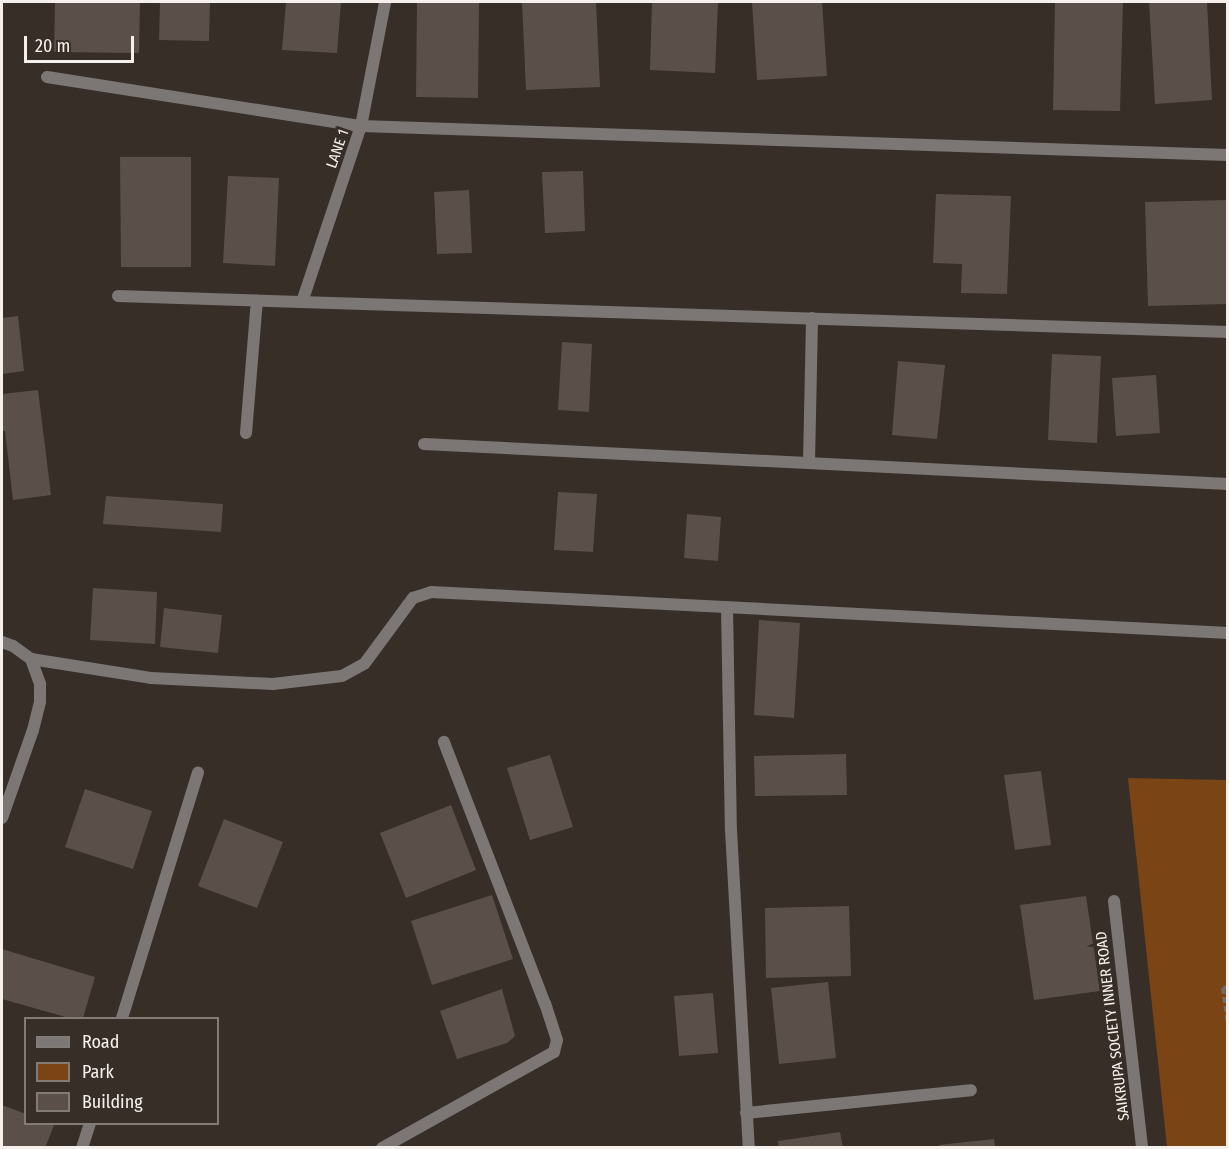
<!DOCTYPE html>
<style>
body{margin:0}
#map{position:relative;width:1229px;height:1149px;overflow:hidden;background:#372e28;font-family:"Fira Sans Condensed",sans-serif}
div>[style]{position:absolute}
.green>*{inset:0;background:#7a4415}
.building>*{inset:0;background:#5a5049}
.path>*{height:4px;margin-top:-2px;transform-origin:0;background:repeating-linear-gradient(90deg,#726a65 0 6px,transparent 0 9px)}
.lane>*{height:12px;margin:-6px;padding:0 6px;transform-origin:6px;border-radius:6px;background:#7c7774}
.street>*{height:12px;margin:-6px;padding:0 6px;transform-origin:6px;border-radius:6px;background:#7c7774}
span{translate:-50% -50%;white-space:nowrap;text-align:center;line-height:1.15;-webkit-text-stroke:6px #372e28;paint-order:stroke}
.street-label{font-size:15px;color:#f6f0ec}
.frame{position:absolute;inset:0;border:3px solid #f6f0ec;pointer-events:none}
.legend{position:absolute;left:24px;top:1017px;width:195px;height:108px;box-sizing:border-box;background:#372e28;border:2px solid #837c76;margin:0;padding:8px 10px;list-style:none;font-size:18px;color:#f6f0ec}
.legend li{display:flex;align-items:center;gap:12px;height:30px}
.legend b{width:30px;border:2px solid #837c76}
.scale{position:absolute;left:24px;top:36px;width:110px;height:27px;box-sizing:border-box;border:3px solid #f6f0ec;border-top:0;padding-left:8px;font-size:18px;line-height:21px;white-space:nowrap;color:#f6f0ec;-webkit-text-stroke:4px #372e28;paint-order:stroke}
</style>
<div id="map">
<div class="green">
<div style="clip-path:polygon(1128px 778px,1227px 780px,1227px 1147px,1167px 1147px)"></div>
</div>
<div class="building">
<div style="clip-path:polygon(55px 2px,140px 2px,139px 53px,54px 52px)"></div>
<div style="clip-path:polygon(160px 2px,210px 2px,209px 41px,159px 40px)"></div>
<div style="clip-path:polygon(286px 2px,341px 2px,337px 53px,282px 50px)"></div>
<div style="clip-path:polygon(417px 2px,479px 2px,478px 98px,416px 97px)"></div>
<div style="clip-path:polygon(522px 2px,596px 2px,600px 87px,526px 90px)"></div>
<div style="clip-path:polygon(652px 2px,718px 2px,715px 73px,650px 70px)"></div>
<div style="clip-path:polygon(752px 2px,822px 2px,827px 76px,757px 80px)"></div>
<div style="clip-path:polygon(1055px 2px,1123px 2px,1120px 111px,1053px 110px)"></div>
<div style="clip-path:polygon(1149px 2px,1207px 2px,1212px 100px,1155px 104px)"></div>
<div style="clip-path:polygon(120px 157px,191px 157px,191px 267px,121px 267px)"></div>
<div style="clip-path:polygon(583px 171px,585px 231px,545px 233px,542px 172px)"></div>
<div style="clip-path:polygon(228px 176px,279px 178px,275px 266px,223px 263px)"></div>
<div style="clip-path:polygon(469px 190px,472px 253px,437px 254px,434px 192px)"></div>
<div style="clip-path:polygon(936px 194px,1011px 196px,1007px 294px,961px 293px,962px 264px,933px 263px)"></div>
<div style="clip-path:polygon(1228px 200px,1228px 304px,1148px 306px,1145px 202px)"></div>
<div style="clip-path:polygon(18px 316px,24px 371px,2px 374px,2px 318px)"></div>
<div style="clip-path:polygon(562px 342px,592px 344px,589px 412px,558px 410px)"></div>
<div style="clip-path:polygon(1052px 354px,1101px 356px,1097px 443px,1048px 440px)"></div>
<div style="clip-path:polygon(898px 361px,945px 365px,937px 439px,892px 435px)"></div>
<div style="clip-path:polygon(1156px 375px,1160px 433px,1116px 436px,1112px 378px)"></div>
<div style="clip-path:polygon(38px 390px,51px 495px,13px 500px,5px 431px,2px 431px,2px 394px)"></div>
<div style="clip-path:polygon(558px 492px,597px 494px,593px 552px,554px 550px)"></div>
<div style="clip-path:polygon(106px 496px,223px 504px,221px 532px,103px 524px)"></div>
<div style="clip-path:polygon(687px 514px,721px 517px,718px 561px,684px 558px)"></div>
<div style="clip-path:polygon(93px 588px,157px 592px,155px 644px,90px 640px)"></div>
<div style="clip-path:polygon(164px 608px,222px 615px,218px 653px,160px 647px)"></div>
<div style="clip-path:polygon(759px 620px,800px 623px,794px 718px,754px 715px)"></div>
<div style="clip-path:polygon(846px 754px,847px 795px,755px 796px,754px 756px)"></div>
<div style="clip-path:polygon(550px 755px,573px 827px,530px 840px,507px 768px)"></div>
<div style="clip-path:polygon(1041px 771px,1051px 845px,1015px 850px,1004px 775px)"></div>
<div style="clip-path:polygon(85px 789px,152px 811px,133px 869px,65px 847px)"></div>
<div style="clip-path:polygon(451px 805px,476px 870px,406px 898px,380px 833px)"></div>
<div style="clip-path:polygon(224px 819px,283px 842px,257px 908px,198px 886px)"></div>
<div style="clip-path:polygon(492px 895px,513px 959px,432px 985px,411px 921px)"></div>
<div style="clip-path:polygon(1086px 896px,1100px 991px,1034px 1000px,1020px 905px)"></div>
<div style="clip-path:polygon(849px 906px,851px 976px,766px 978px,765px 908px)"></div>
<div style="clip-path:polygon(2px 949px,95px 977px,83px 1018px,69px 1018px,2px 999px)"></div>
<div style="clip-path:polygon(828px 982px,836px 1058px,779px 1064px,771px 988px)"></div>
<div style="clip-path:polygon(502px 989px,515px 1036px,507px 1043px,457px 1059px,440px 1011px)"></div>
<div style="clip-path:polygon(713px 993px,718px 1053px,679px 1056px,674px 996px)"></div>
<div style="clip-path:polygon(2px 1105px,26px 1114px,26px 1124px,54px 1125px,45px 1148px,2px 1148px)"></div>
<div style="clip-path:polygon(840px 1132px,843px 1148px,779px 1148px,778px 1141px)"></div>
<div style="clip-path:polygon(994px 1139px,995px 1148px,940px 1148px,939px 1145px)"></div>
</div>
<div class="path">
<div style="left:1228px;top:987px;width:5px;rotate:169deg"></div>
<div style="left:1223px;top:988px;width:37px;rotate:82deg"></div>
</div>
<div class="lane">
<div style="left:727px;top:607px;width:223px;rotate:89deg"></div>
<div style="left:731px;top:830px;width:319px;rotate:86.8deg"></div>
<div style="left:1114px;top:901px;width:249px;rotate:83.5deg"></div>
<div style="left:122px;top:1018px;width:257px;rotate:-72.8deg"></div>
<div style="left:746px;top:1113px;width:226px;rotate:-5.8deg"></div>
<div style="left:82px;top:1148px;width:25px;rotate:-72deg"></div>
<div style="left:382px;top:1148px;width:197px;rotate:-29.2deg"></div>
<div style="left:554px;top:1052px;width:12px;rotate:-76deg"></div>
<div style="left:557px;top:1040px;width:38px;rotate:-108deg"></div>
<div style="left:545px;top:1004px;width:281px;rotate:-111.1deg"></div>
</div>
<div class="street">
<div style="left:47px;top:77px;width:318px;rotate:8.9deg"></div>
<div style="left:361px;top:126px;width:867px;rotate:1.92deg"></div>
<div style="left:118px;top:296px;width:1111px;rotate:1.86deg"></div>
<div style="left:302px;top:302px;width:186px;rotate:-71.5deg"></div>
<div style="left:361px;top:126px;width:126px;rotate:-79deg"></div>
<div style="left:246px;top:433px;width:133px;rotate:-85.3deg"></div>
<div style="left:424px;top:444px;width:805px;rotate:2.85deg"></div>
<div style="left:809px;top:463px;width:145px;rotate:-88.8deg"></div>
<div style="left:2px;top:642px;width:12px;rotate:20deg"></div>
<div style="left:13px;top:646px;width:22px;rotate:36deg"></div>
<div style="left:31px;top:659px;width:27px;rotate:70deg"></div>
<div style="left:40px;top:684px;width:18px;rotate:90deg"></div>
<div style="left:40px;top:702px;width:29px;rotate:104deg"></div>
<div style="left:33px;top:730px;width:93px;rotate:109.4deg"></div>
<div style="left:31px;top:659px;width:121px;rotate:9deg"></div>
<div style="left:151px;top:678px;width:122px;rotate:2.8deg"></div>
<div style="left:273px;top:684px;width:69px;rotate:-6.6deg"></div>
<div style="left:342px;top:676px;width:26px;rotate:-29deg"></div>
<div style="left:365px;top:663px;width:81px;rotate:-53.6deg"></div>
<div style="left:413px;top:598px;width:19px;rotate:-18deg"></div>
<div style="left:431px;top:592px;width:798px;rotate:2.94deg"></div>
</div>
<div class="street-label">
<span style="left:338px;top:149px;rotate:-71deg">LANE 1</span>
<span style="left:1113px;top:1026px;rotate:-97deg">SAIKRUPA SOCIETY INNER ROAD</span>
</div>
<div class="frame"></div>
<ul class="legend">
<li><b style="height:8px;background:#7c7774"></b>Road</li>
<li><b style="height:16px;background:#7a4415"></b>Park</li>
<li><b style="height:16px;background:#5a5049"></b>Building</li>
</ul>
<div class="scale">20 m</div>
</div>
